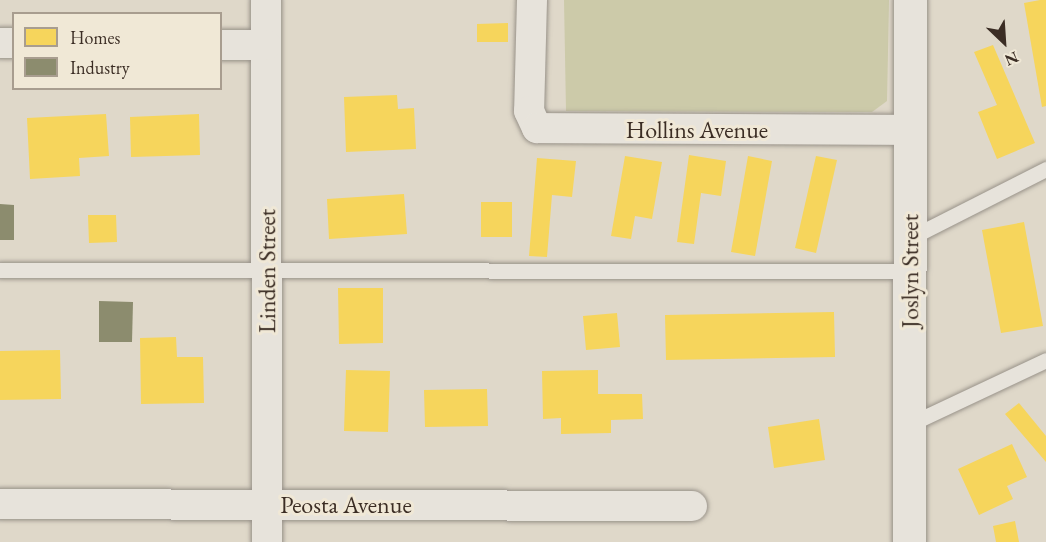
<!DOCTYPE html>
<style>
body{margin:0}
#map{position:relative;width:1046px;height:542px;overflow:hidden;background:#dfd8c9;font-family:"EB Garamond",serif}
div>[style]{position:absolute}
.green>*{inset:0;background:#cccaa9}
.homes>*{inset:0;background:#f6d55c}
.industry>*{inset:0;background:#8c8c6e}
.roads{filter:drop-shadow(0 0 2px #989289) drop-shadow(0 0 2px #989289)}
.service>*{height:15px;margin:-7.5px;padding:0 7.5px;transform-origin:7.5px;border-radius:7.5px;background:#e7e3db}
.minor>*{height:30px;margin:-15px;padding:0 15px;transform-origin:15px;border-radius:15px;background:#e7e3db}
.tertiary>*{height:33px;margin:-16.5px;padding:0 16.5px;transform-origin:16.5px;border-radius:16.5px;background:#e7e3db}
span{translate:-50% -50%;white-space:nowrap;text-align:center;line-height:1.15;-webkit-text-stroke:6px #f0e8d6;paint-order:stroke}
.street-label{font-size:24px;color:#3b2d24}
.legend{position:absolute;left:12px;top:12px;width:210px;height:78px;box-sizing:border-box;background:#f0e8d6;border:2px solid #a89d8f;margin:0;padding:8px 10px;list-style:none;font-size:18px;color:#3b2d24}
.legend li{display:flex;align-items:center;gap:12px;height:30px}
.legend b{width:30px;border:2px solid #a89d8f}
.north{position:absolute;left:974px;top:12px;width:60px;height:60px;-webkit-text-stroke:4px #f0e8d6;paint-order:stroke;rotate:155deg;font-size:16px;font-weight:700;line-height:24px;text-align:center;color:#3b2d24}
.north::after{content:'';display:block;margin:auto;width:21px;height:27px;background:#3b2d24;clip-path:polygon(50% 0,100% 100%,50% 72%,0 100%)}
</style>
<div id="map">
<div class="green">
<div style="clip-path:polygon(564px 0,889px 0,887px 101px,872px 112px,566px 111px)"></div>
</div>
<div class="homes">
<div style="clip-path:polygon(1040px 0,1046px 0,1046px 106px,1042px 107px,1024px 3px)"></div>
<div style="clip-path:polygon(508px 23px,508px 42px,477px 42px,477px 24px)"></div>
<div style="clip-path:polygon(993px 45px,1035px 143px,997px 159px,978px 112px,997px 105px,974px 52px)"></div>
<div style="clip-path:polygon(397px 95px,398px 109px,414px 108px,416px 149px,346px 152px,344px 97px)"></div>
<div style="clip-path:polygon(106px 114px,109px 156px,79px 158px,80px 176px,30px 179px,27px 118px)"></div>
<div style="clip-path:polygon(199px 114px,200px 155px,131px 157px,130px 117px)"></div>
<div style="clip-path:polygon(689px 155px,726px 161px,721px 196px,701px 193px,694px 244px,677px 242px)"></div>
<div style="clip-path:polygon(625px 156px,662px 162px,652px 219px,635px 216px,631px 239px,611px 236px)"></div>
<div style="clip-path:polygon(748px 156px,772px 161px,755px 256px,731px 252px)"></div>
<div style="clip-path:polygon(816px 156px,837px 160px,816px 253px,795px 248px)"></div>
<div style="clip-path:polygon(537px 158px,576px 161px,572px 197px,552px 195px,547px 257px,529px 256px)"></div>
<div style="clip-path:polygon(404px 194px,407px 234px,329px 239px,327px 199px)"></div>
<div style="clip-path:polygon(481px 202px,512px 202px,512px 237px,481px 237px)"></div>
<div style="clip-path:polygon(88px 215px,116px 215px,117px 242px,89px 243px)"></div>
<div style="clip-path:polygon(1024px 222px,1043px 326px,1001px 333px,982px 230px)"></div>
<div style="clip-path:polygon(338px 288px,383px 288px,383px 343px,339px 344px)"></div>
<div style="clip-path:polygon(834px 312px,835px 357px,666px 360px,665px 315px)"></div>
<div style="clip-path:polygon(617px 313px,620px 347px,586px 350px,583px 316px)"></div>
<div style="clip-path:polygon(176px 337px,177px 357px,203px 357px,204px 403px,141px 404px,140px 338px)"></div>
<div style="clip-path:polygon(60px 350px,61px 399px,0 400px,0 351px)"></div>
<div style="clip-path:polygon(346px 370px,390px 371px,388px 432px,344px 431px)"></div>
<div style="clip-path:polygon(598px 370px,598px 394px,642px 394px,643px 419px,611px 420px,611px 433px,561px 434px,561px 418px,543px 419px,542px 371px)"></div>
<div style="clip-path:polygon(487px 389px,488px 426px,425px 427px,424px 390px)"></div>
<div style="clip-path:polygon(1019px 403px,1046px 436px,1046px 462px,1005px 414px)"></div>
<div style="clip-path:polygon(819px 419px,825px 460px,774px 468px,768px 427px)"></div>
<div style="clip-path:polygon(1012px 444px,1027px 477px,1007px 486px,1013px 499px,979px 515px,958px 469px)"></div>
<div style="clip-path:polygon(1015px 521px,1019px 542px,996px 542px,993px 526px)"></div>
</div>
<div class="industry">
<div style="clip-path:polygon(0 204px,14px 205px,14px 240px,0 240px)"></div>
<div style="clip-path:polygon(99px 301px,133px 302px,132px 342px,99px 342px)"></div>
</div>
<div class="roads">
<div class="service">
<div style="left:910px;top:238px;width:153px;rotate:-26.9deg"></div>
<div style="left:0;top:270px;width:910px;rotate:0.06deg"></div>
<div style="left:910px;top:424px;width:150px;rotate:-25.2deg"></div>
</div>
<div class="minor">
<div style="left:266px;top:0;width:542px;rotate:89.89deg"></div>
<div style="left:532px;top:0;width:111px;rotate:91.5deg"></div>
<div style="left:529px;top:111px;width:19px;rotate:65deg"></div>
<div style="left:537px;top:128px;width:373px;rotate:0.3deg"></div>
<div style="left:0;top:43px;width:14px"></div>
<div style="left:220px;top:45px;width:46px"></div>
<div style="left:0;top:504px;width:692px;rotate:0.17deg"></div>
</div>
<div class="tertiary">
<div style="left:909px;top:542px;width:542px;rotate:-89.89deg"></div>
</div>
</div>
<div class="street-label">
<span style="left:697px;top:130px">Hollins Avenue</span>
<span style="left:267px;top:271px;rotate:-90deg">Linden Street</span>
<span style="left:910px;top:271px;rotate:-90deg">Joslyn Street</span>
<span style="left:346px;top:505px">Peosta Avenue</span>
</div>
<ul class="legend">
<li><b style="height:16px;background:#f6d55c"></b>Homes</li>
<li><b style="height:16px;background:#8c8c6e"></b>Industry</li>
</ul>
<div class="north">N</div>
</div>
